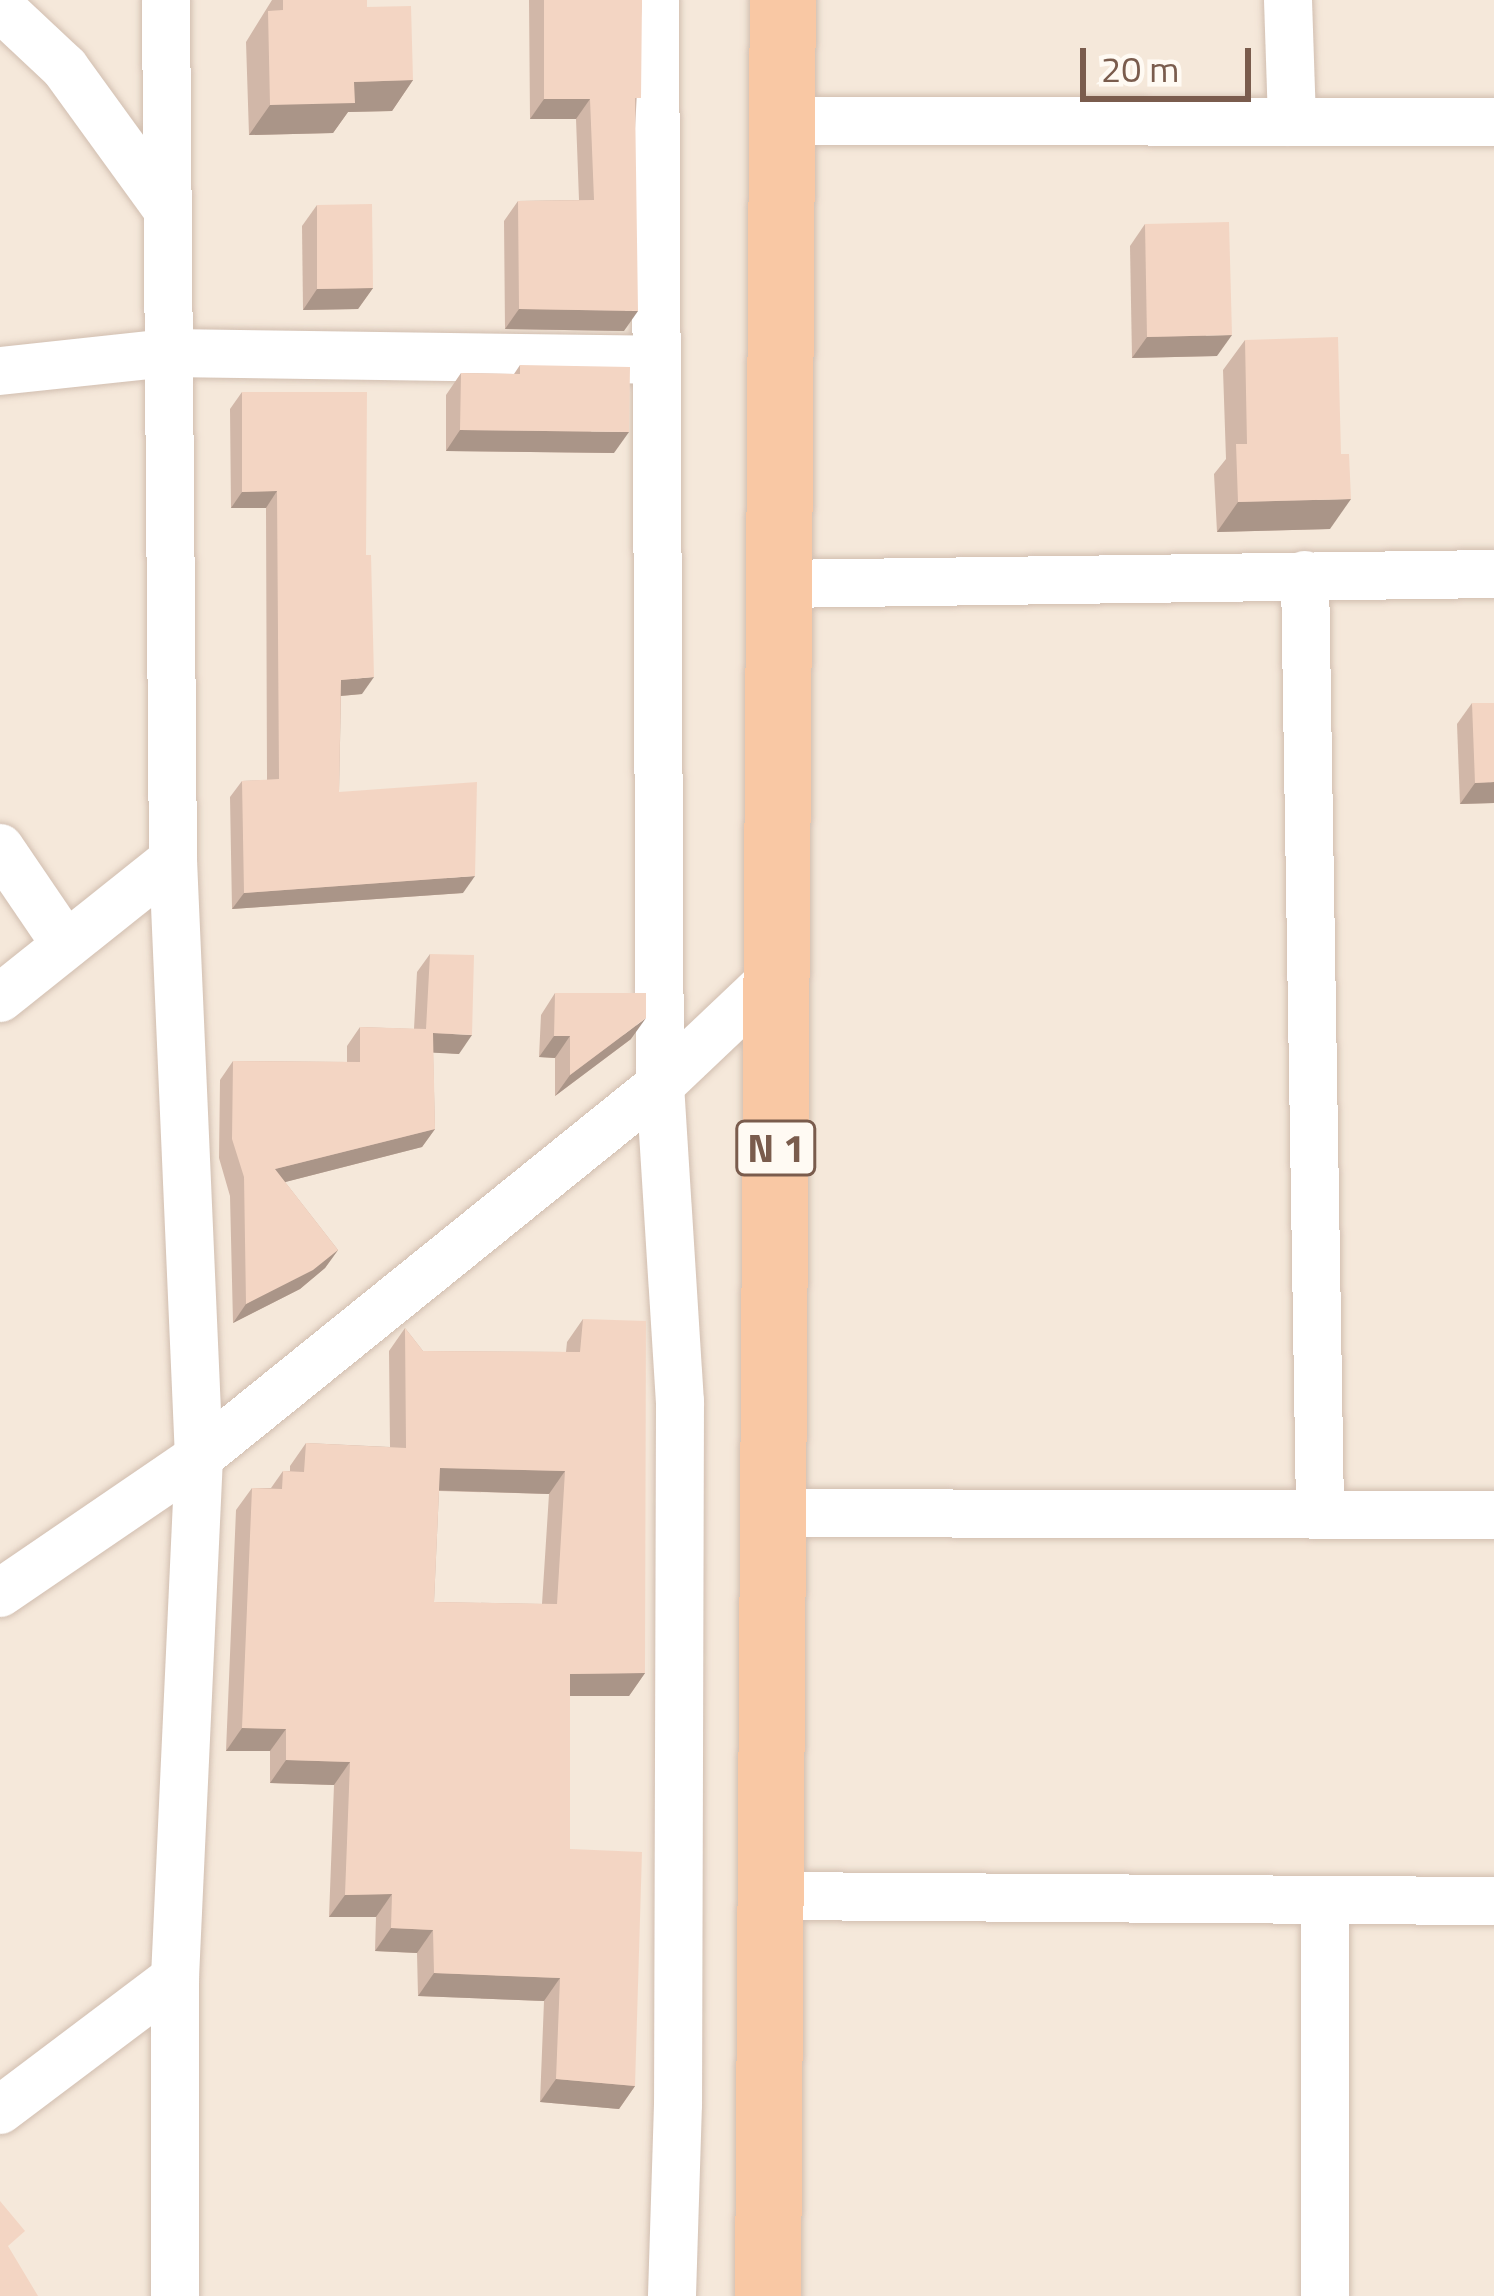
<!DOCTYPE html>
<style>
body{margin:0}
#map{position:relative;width:1494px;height:2296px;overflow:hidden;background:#fdf6ec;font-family:"Titillium Web",sans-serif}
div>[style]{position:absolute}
.residential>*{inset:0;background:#f5e8da}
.roads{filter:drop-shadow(0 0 3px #d1beb0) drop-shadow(0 0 3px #d1beb0)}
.minor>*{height:48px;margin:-24px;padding:0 24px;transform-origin:24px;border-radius:24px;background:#fff}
.trunk>*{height:66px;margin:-33px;padding:0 33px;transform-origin:33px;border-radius:33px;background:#f9c8a4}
.wall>*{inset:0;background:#d1b7a8}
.shaded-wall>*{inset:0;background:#aa9588}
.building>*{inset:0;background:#f3d5c3}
span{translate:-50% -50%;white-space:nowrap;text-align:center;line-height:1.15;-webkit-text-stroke:12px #fffaf3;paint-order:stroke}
.shield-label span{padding:3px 9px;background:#fffaf3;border:3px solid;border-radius:9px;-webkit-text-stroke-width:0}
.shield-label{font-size:39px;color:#7a5c4d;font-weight:700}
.scale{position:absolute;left:1080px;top:48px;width:171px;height:54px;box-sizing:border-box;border:6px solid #7a5c4d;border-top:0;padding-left:15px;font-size:36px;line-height:42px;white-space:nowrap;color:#7a5c4d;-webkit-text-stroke:9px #fffaf3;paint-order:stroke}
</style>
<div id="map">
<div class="residential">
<div style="clip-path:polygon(0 0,1494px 0,1494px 2296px,0 2296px)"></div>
</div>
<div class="roads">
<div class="minor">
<div style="left:655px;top:0;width:1085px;rotate:89.74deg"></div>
<div style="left:660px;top:1085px;width:317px;rotate:86.4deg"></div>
<div style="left:680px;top:1401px;width:703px;rotate:90.16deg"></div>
<div style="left:678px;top:2104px;width:192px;rotate:91.8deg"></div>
<div style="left:1288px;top:0;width:122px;rotate:88.1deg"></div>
<div style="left:0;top:7px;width:89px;rotate:43.2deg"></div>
<div style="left:65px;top:68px;width:174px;rotate:54.1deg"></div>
<div style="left:783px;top:121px;width:711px;rotate:0.08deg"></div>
<div style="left:0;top:371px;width:170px;rotate:-6.1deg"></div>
<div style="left:169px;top:353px;width:488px;rotate:0.8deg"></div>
<div style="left:1305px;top:575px;width:939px;rotate:89.08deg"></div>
<div style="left:778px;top:584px;width:716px;rotate:-0.8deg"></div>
<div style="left:0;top:848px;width:117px;rotate:55.8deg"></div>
<div style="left:173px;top:860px;width:598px;rotate:87.51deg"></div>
<div style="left:199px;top:1457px;width:522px;rotate:92.64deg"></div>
<div style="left:175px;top:1978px;width:318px;rotate:90deg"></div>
<div style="left:0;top:998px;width:221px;rotate:-38.6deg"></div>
<div style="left:173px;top:860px;width:860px;rotate:-90.47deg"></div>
<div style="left:771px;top:1513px;width:723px;rotate:0.16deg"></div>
<div style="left:0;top:1593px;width:241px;rotate:-34.3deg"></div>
<div style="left:199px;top:1457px;width:592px;rotate:-38.9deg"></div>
<div style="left:660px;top:1085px;width:164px;rotate:-43.5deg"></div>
<div style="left:770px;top:1896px;width:724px;rotate:0.4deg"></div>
<div style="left:0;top:2110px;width:219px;rotate:-37deg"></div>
<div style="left:1325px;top:2296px;width:395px;rotate:-90deg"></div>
</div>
<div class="trunk">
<div style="left:768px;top:2296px;width:2296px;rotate:-89.63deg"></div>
</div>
</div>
<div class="wall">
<div style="clip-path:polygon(272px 0,367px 0,367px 7px,413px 80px,392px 111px,348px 112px,333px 133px,249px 135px,246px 42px)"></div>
<div style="clip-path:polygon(529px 0,642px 0,624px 331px,505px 329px,504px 221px,518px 201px,579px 200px,576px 119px,530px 119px)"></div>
<div style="clip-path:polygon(317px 205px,373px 288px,358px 309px,303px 310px,302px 226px)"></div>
<div style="clip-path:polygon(1145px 224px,1217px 356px,1132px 358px,1130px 246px)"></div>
<div style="clip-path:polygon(1245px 340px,1330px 529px,1217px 532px,1214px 474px,1226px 459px,1223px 370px)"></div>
<div style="clip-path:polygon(520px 365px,614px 453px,446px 451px,446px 395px,461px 373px,514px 374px)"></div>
<div style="clip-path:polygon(242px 392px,362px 694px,341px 696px,339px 792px,463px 893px,232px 909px,230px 797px,242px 781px,267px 780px,266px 508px,231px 508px,230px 409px)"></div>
<div style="clip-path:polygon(1472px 703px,1494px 803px,1460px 804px,1457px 724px)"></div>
<div style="clip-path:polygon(430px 954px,459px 1054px,433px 1052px,435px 1129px,422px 1147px,285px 1182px,338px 1250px,325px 1268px,300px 1289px,233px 1323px,230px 1196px,219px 1158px,220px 1080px,233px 1061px,347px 1062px,347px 1046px,360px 1027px,414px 1029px,417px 972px)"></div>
<div style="clip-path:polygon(555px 993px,631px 1039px,555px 1096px,555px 1058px,539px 1057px,541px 1015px)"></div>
<div style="clip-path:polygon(evenodd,583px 1319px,645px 1673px,629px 1696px,570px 1696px,570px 1849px,635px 2086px,619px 2109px,540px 2102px,544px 2001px,418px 1996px,417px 1953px,375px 1951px,376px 1917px,329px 1917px,334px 1785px,270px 1783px,270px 1751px,226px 1751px,236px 1510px,252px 1488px,271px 1488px,283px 1471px,290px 1471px,290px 1466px,306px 1443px,390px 1447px,389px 1351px,405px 1328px,423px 1351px,566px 1352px,567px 1342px,583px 1319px,439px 1491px,549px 1494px,542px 1604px,434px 1602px,439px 1491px)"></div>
</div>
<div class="shaded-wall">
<div style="clip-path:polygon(413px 80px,392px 111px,348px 112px,333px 133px,249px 135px,270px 105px,354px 82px)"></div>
<div style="clip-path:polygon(544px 99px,590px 99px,576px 119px,530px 119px)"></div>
<div style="clip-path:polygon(373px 288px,358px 309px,303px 310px,317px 289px)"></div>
<div style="clip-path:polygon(519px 309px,638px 311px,624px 331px,505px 329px)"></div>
<div style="clip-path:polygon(1232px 335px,1217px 356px,1132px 358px,1147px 337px)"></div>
<div style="clip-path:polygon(460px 430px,629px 432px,614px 453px,446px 451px)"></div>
<div style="clip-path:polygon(277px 491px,266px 508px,231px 508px,242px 492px)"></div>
<div style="clip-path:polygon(1351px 499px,1330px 529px,1217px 532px,1238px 502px)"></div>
<div style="clip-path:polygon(374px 677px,362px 694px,329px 697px,341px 680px)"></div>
<div style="clip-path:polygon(1494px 782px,1494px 803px,1460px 804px,1475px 783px)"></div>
<div style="clip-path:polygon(475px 876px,463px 893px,232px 909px,244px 893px)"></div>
<div style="clip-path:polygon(646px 1018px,631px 1039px,555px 1096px,570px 1075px)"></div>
<div style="clip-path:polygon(433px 1033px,472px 1035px,459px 1054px,420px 1052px)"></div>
<div style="clip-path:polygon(554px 1036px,570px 1036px,555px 1058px,539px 1057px)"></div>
<div style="clip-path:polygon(435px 1129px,422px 1147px,262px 1188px,275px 1169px)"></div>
<div style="clip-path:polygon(338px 1250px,325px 1268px,300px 1289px,233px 1323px,246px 1304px)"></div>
<div style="clip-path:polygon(440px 1468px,565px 1471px,549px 1494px,424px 1490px)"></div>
<div style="clip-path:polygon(645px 1673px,629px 1696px,554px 1696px,570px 1674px)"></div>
<div style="clip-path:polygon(242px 1728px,286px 1729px,270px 1751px,226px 1751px)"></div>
<div style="clip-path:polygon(286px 1760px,350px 1762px,334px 1785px,270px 1783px)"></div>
<div style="clip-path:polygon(392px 1894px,376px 1917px,329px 1917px,345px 1895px)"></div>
<div style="clip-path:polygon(391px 1928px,433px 1930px,417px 1953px,375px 1951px)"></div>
<div style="clip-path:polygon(434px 1973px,560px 1978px,544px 2001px,418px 1996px)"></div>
<div style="clip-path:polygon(556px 2079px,635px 2086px,619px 2109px,540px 2102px)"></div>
</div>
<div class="building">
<div style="clip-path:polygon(283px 0,367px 0,367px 7px,411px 6px,413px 80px,354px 82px,355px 103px,270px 105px,268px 11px,283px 10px)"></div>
<div style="clip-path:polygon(544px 0,642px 0,641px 98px,635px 98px,638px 311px,519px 309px,518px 201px,594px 200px,590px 99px,544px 99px)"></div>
<div style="clip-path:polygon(372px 204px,373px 288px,317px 289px,317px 205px)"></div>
<div style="clip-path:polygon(1229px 222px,1232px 335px,1147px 337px,1145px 224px)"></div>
<div style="clip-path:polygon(1338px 337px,1341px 454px,1349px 454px,1351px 499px,1238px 502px,1236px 444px,1247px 444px,1245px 340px)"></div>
<div style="clip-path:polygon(520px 365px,630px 367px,629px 432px,460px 430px,461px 373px,520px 374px)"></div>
<div style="clip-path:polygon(242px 392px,367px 392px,366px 555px,371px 555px,374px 677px,341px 680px,339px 792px,477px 782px,475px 876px,244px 893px,242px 781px,279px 779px,277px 491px,242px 492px)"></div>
<div style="clip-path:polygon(1472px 703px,1494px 703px,1494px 782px,1475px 783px)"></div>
<div style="clip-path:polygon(430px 954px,474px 955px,472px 1035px,433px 1033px,435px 1129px,275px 1169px,338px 1250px,313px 1270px,246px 1304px,244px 1177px,232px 1139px,233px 1061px,360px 1062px,360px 1027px,426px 1029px)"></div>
<div style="clip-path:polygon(555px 993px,646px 993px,646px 1018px,570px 1075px,570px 1036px,554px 1036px)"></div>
<div style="clip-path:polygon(evenodd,583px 1319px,646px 1321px,645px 1673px,570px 1674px,570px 1849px,642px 1852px,635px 2086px,556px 2079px,560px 1978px,434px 1973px,433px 1930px,391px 1928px,392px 1894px,345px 1895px,350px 1762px,286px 1760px,286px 1729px,242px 1728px,252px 1488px,282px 1489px,283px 1471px,304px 1472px,306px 1443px,406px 1448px,405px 1328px,423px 1351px,580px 1352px,583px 1319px,440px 1468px,565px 1471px,557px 1604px,434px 1602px,440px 1468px)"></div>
<div style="clip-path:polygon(0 2201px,25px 2231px,8px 2246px,38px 2296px,0 2296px)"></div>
</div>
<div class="shield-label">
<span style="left:776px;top:1148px">N 1</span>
</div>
<div class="scale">20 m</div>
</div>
